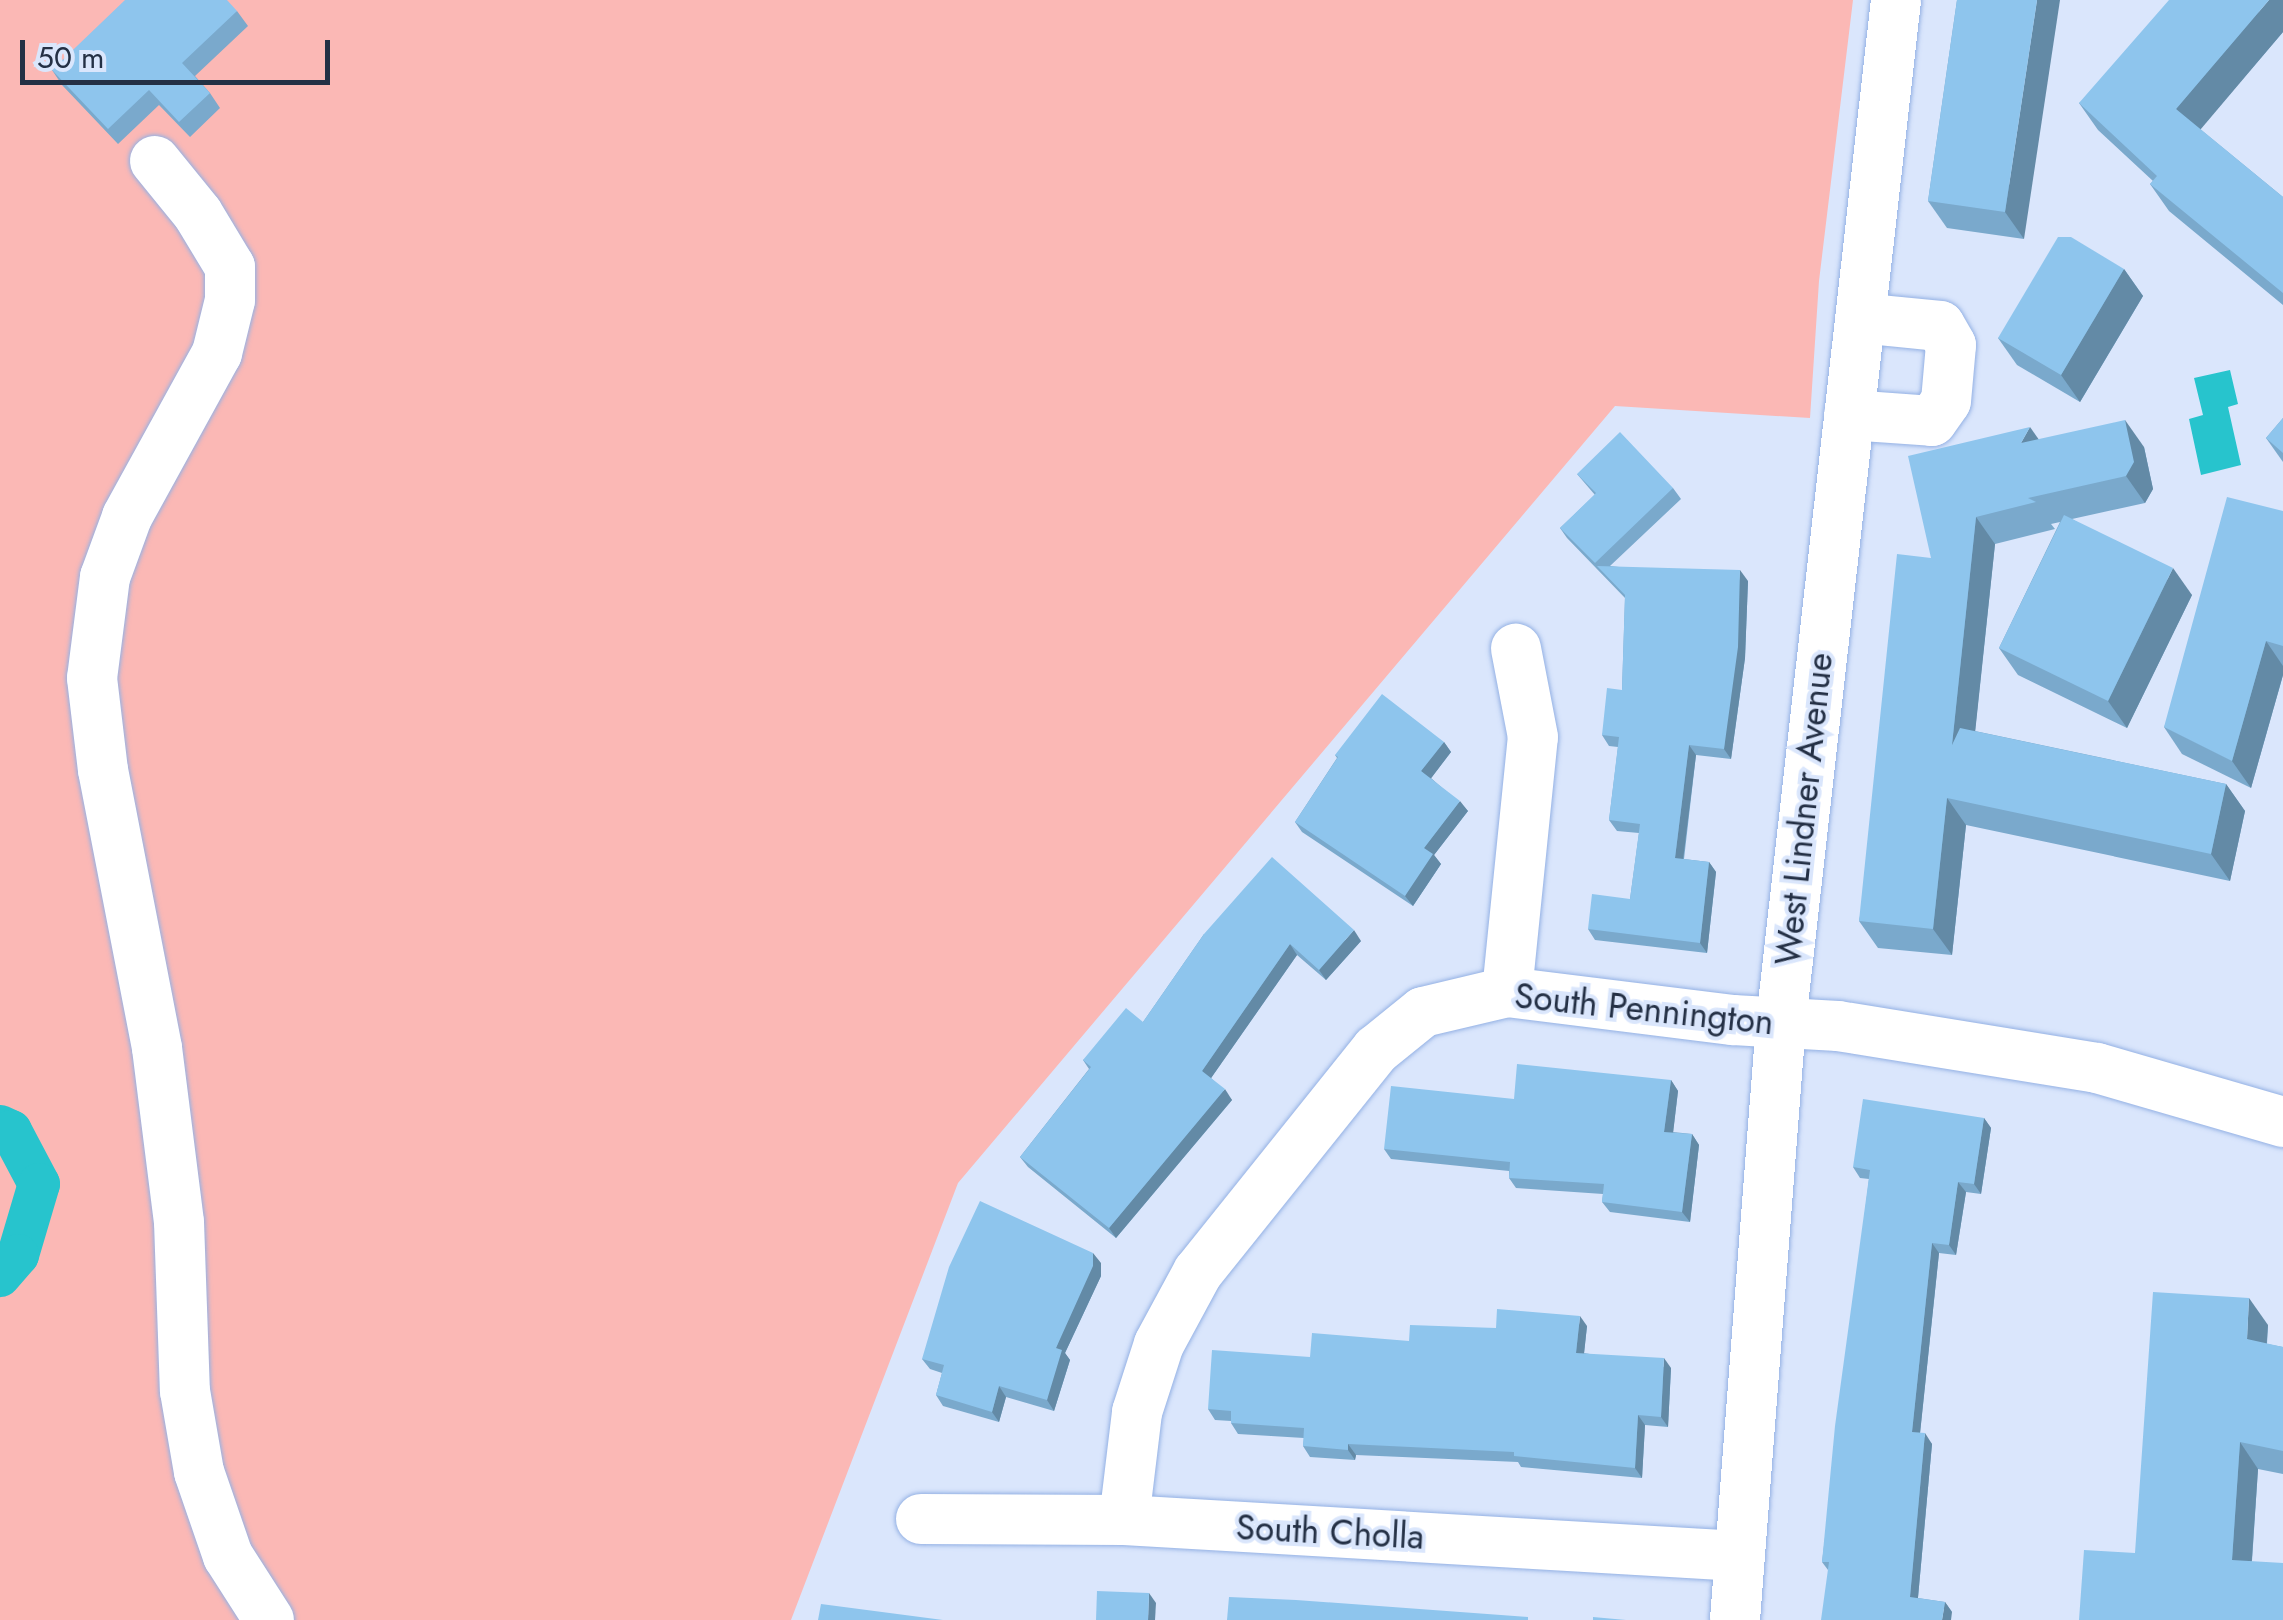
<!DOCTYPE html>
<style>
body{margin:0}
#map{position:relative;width:2283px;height:1620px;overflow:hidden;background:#dae6fc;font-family:Jost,sans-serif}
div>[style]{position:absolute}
.green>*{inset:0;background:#fbb8b5}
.water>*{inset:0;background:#27c4cd}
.canal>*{height:42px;margin:-21px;padding:0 21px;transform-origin:21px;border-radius:21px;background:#27c4cd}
.roads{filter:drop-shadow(0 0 2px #94b1e4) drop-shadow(0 0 2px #94b1e4)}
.minor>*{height:50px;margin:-25px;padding:0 25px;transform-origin:25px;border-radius:25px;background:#fff}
.wall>*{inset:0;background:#7aa9cc}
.shaded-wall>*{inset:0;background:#638aa6}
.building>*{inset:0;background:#8ec5ed}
span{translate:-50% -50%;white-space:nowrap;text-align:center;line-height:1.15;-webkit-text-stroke:8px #dae6fc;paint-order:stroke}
.street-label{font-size:35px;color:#243045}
.scale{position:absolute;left:20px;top:40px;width:310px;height:45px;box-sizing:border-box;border:5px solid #243045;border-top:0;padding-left:12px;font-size:30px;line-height:35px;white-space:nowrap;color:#243045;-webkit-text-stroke:8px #dae6fc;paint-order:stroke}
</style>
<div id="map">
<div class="green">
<div style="clip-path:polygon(0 0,1853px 0,1819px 281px,1810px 418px,1615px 406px,958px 1183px,791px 1620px,0 1620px)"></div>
</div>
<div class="water">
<div style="clip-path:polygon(2230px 370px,2238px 404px,2228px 407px,2241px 465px,2201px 475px,2189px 419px,2203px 415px,2194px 378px)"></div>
</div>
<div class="canal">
<div style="left:0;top:1126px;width:12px;rotate:24deg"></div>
<div style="left:11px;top:1131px;width:60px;rotate:62.2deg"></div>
<div style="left:39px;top:1184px;width:74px;rotate:106.5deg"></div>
<div style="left:18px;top:1255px;width:28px;rotate:131deg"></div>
</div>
<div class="roads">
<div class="minor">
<div style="left:155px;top:161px;width:68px;rotate:50.9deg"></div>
<div style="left:198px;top:214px;width:62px;rotate:58.9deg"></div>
<div style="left:230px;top:267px;width:33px;rotate:90deg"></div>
<div style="left:230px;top:300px;width:55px;rotate:103.8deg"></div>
<div style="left:217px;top:353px;width:187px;rotate:118.8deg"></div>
<div style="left:127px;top:517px;width:64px;rotate:110.1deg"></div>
<div style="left:105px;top:577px;width:102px;rotate:97.3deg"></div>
<div style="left:92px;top:678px;width:93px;rotate:83.2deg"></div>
<div style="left:103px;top:770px;width:283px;rotate:79deg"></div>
<div style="left:157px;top:1048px;width:175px;rotate:82.8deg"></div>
<div style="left:179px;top:1222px;width:169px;rotate:88deg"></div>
<div style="left:185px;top:1391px;width:82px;rotate:80.2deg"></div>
<div style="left:199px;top:1472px;width:89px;rotate:71deg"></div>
<div style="left:228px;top:1556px;width:76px;rotate:57.4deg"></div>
<div style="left:1849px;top:415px;width:83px;rotate:4.1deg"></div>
<div style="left:1932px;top:421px;width:24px;rotate:-55deg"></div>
<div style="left:1946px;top:401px;width:56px;rotate:-84.9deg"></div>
<div style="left:1951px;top:345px;width:22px;rotate:-120deg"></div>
<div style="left:1940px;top:326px;width:80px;rotate:-174.3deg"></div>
<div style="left:1507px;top:992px;width:256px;rotate:-84.2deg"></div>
<div style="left:1533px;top:737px;width:90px;rotate:-100.9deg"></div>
<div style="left:921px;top:1519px;width:203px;rotate:0.3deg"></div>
<div style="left:1124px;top:1520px;width:616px;rotate:3.35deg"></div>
<div style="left:1124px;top:1520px;width:109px;rotate:-83.1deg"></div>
<div style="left:1137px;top:1412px;width:71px;rotate:-72.1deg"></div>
<div style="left:1159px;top:1344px;width:82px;rotate:-61.6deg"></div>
<div style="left:1198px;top:1272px;width:285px;rotate:-51.3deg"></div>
<div style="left:1376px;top:1050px;width:60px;rotate:-39deg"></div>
<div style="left:1423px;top:1012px;width:86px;rotate:-13.4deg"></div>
<div style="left:1507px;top:992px;width:228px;rotate:7.1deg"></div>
<div style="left:1733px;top:1020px;width:105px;rotate:3.3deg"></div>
<div style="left:1838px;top:1026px;width:262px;rotate:9.2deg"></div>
<div style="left:2097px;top:1068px;width:194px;rotate:16.2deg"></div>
<div style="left:1735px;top:1620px;width:600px;rotate:-85.6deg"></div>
<div style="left:1781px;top:1022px;width:1028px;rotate:-83.58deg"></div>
</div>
</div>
<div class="wall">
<div style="clip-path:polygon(1957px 0,2024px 239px,1947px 228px,1928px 201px)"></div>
<div style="clip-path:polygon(2283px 0,2283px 32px,2200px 129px,2283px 197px,2283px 305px,2169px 211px,2150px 184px,2153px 181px,2098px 130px,2079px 103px)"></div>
<div style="clip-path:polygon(237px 11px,248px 26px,195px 76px,210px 93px,220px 108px,190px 137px,159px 105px,118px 144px,62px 85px,52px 70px)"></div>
<div style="clip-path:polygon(2124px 269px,2143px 296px,2080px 402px,2017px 365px,1998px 338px)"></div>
<div style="clip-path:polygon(2283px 418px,2283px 462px,2266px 438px)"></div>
<div style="clip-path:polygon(2038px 439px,2144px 447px,2153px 489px,2145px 503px,2072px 519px,2192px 595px,2127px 728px,2018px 675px,1999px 648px,2060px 522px,2051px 524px,2055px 529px,1995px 544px,1975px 731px,2226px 784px,2245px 811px,2230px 881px,1966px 825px,1952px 955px,1878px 948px,1859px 921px,1931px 558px)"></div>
<div style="clip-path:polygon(1577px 474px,1673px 488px,1681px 499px,1610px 566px,1748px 581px,1745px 658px,1731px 759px,1696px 755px,1684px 859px,1709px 862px,1716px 872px,1707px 953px,1595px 940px,1588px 929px,1630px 899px,1639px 833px,1617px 831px,1609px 820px,1618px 747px,1609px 746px,1602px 735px,1622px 690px,1625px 598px,1567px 538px,1560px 528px,1595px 495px)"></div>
<div style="clip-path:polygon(2283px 511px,2283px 675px,2251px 788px,2182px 754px,2164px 727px)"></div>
<div style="clip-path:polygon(1444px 742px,1451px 752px,1431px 778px,1468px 811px,1434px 855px,1441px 864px,1413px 906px,1302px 832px,1295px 822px,1337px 758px,1335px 755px)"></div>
<div style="clip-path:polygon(1204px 934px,1361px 941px,1326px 980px,1297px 955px,1211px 1078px,1232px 1100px,1116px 1238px,1028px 1167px,1020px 1157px,1089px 1069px,1083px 1060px,1143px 1022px)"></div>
<div style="clip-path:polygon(1671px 1080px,1678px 1091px,1673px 1132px,1692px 1134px,1699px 1145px,1690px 1222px,1610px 1212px,1602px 1202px,1603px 1194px,1516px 1188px,1509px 1178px,1509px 1171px,1391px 1159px,1384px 1149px,1514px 1099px)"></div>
<div style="clip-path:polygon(1984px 1118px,1991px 1128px,1981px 1194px,1966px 1192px,1956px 1255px,1939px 1253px,1920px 1433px,1932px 1444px,1918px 1598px,1945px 1602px,1952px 1612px,1828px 1570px,1822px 1562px,1869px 1179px,1860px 1178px,1853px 1167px)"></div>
<div style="clip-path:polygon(1101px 1263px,1101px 1276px,1065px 1353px,1070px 1360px,1054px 1411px,1006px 1397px,999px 1422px,943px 1406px,936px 1395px,942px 1373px,930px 1369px,922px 1359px)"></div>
<div style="clip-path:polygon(2268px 1325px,2267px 1344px,2283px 1347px,2283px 1474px,2258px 1469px,2252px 1561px,2135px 1553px)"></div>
<div style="clip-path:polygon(1587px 1326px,1584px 1353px,1671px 1368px,1668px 1427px,1645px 1425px,1642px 1478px,1521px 1467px,1518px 1462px,1356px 1455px,1355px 1460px,1310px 1457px,1303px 1446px,1304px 1438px,1238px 1434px,1231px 1423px,1231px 1421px,1215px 1420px,1208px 1409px,1310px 1357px,1496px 1328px)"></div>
</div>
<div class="shaded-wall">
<div style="clip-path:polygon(2037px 0,2060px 0,2024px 239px,2005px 212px)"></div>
<div style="clip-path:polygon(2269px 0,2283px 0,2283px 32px,2195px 136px,2176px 109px)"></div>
<div style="clip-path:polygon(2124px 269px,2143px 296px,2080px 402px,2061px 375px)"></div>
<div style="clip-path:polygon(2125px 420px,2144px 447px,2153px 489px,2145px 503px,2126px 476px)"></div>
<div style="clip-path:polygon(2030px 427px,2049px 454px,2021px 443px)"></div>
<div style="clip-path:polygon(1976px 517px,1995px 544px,1971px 771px,1952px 745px)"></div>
<div style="clip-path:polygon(2173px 568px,2192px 595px,2127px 728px,2108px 701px)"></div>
<div style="clip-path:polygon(1740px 570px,1748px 581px,1745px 658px,1731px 759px,1724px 749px)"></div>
<div style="clip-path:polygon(2266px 641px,2283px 666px,2283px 675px,2251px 788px,2232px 761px)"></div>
<div style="clip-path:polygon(1444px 742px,1451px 752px,1429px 781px,1421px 771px)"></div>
<div style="clip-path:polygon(1689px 745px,1696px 755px,1682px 868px,1675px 858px)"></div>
<div style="clip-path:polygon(2226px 784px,2245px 811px,2230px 881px,2211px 854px)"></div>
<div style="clip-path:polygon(1947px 798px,1966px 825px,1952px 955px,1933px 929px)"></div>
<div style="clip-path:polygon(1460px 801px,1468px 811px,1434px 855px,1441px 864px,1413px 906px,1405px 896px,1424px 848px)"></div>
<div style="clip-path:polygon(1709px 862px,1716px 872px,1707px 953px,1700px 943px)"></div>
<div style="clip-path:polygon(1354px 930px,1361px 941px,1326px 980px,1319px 970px)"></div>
<div style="clip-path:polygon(1290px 944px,1297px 955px,1209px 1081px,1202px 1071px)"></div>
<div style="clip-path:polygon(1671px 1080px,1678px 1091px,1672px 1142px,1664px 1132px)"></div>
<div style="clip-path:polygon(1225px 1089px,1232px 1100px,1116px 1238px,1109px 1228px)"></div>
<div style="clip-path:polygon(1984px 1118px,1991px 1128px,1981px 1194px,1974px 1184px)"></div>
<div style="clip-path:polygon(1692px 1134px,1699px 1145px,1690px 1222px,1682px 1212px)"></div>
<div style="clip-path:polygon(1958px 1182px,1966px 1192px,1956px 1255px,1949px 1245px)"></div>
<div style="clip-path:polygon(1932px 1243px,1939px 1253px,1919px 1443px,1912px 1432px)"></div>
<div style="clip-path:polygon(1093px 1253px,1101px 1263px,1101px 1276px,1065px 1353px,1070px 1360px,1054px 1411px,1047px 1400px,1056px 1348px)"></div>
<div style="clip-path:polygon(2249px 1298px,2268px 1325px,2265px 1366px,2247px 1339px)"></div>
<div style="clip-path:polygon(1580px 1316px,1587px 1326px,1583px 1363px,1576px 1353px)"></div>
<div style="clip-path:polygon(1664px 1358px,1671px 1368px,1668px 1427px,1661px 1417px)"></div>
<div style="clip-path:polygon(999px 1386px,1006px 1397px,999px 1422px,992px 1412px)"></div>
<div style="clip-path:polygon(1638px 1415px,1645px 1425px,1642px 1478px,1635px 1468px)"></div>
<div style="clip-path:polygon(1925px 1433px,1932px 1444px,1917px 1608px,1910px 1597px)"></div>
<div style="clip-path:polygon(2240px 1442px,2258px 1469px,2250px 1587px,2232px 1560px)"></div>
<div style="clip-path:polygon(1348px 1444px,1356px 1455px,1355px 1460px,1348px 1450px)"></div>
<div style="clip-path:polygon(1149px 1593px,1156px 1603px,1155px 1620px,1148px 1620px)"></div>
<div style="clip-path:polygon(1945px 1602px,1952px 1612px,1951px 1620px,1942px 1620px)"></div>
</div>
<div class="building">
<div style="clip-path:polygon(125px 0,227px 0,237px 11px,182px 63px,210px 93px,179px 122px,149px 90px,108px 129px,52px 70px)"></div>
<div style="clip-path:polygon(1957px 0,2037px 0,2005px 212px,1928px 201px)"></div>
<div style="clip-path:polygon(2169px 0,2269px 0,2176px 109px,2283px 197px,2283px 293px,2150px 184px,2157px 176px,2079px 103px)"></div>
<div style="clip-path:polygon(2058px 237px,2071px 237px,2124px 269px,2061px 375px,1998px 338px)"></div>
<div style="clip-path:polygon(2283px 418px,2283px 453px,2266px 438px)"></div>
<div style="clip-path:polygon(2125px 420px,2134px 462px,2126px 476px,2028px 498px,2036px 502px,1976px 517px,1952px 745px,1960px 728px,2226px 784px,2211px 854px,1947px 798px,1933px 929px,1859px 921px,1897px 554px,1931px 558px,1908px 456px,2030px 427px,2021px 443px)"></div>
<div style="clip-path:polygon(1620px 432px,1673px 488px,1595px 563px,1560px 528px,1596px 493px,1577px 474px)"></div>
<div style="clip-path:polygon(2227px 497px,2283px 511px,2283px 646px,2266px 641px,2232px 761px,2164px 727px)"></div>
<div style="clip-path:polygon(2064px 515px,2173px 568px,2108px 701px,1999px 648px)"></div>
<div style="clip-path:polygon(1597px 566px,1740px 570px,1738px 647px,1724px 749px,1689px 745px,1675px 858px,1709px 862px,1700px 943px,1588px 929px,1592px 894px,1630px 899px,1640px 824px,1609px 820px,1619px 737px,1602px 735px,1607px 688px,1622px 690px,1625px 595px)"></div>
<div style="clip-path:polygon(1382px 694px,1444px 742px,1421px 771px,1460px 801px,1424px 848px,1433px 854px,1405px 896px,1295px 822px,1338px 757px,1335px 755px)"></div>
<div style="clip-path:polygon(1272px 857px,1354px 930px,1319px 970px,1290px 944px,1202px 1071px,1225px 1089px,1109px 1228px,1020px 1157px,1091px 1067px,1083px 1060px,1126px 1008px,1143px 1022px,1204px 934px)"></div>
<div style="clip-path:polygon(1517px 1064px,1671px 1080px,1664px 1132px,1692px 1134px,1682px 1212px,1602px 1202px,1604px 1184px,1509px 1178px,1510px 1162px,1384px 1149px,1391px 1086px,1514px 1099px)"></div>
<div style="clip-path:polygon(1863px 1099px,1984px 1118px,1974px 1184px,1958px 1182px,1949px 1245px,1932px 1243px,1912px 1432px,1925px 1433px,1910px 1597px,1945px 1602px,1942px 1620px,1821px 1620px,1829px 1562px,1822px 1562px,1835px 1426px,1870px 1170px,1853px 1167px)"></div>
<div style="clip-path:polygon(980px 1201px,1093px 1253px,1093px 1266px,1056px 1348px,1062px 1350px,1047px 1400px,999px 1386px,992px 1412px,936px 1395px,944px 1365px,922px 1359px,949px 1267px)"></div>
<div style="clip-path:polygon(2153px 1292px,2249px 1298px,2247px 1339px,2283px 1347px,2283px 1451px,2240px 1442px,2232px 1560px,2283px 1563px,2283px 1620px,2079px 1620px,2084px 1550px,2135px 1553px)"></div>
<div style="clip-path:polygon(1497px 1309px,1580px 1316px,1576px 1353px,1664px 1358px,1661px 1417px,1638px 1415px,1635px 1468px,1514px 1456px,1514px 1452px,1348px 1444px,1348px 1450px,1303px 1446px,1304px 1428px,1231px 1423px,1231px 1411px,1208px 1409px,1212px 1350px,1310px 1357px,1312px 1333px,1409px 1341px,1410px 1325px,1496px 1328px)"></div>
<div style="clip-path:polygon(1097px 1591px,1149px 1593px,1148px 1620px,1096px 1620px)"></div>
<div style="clip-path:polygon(1229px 1597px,1296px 1600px,1528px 1617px,1528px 1620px,1227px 1620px)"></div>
<div style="clip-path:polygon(821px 1604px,943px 1620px,818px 1620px)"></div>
<div style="clip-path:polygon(1593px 1617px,1626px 1620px,1593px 1620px)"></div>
</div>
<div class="street-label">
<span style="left:1804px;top:809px;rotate:-84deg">West Lindner Avenue</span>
<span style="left:1644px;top:1009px;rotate:6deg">South Pennington</span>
<span style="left:1330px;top:1532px;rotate:3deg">South Cholla</span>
</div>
<div class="scale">50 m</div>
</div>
